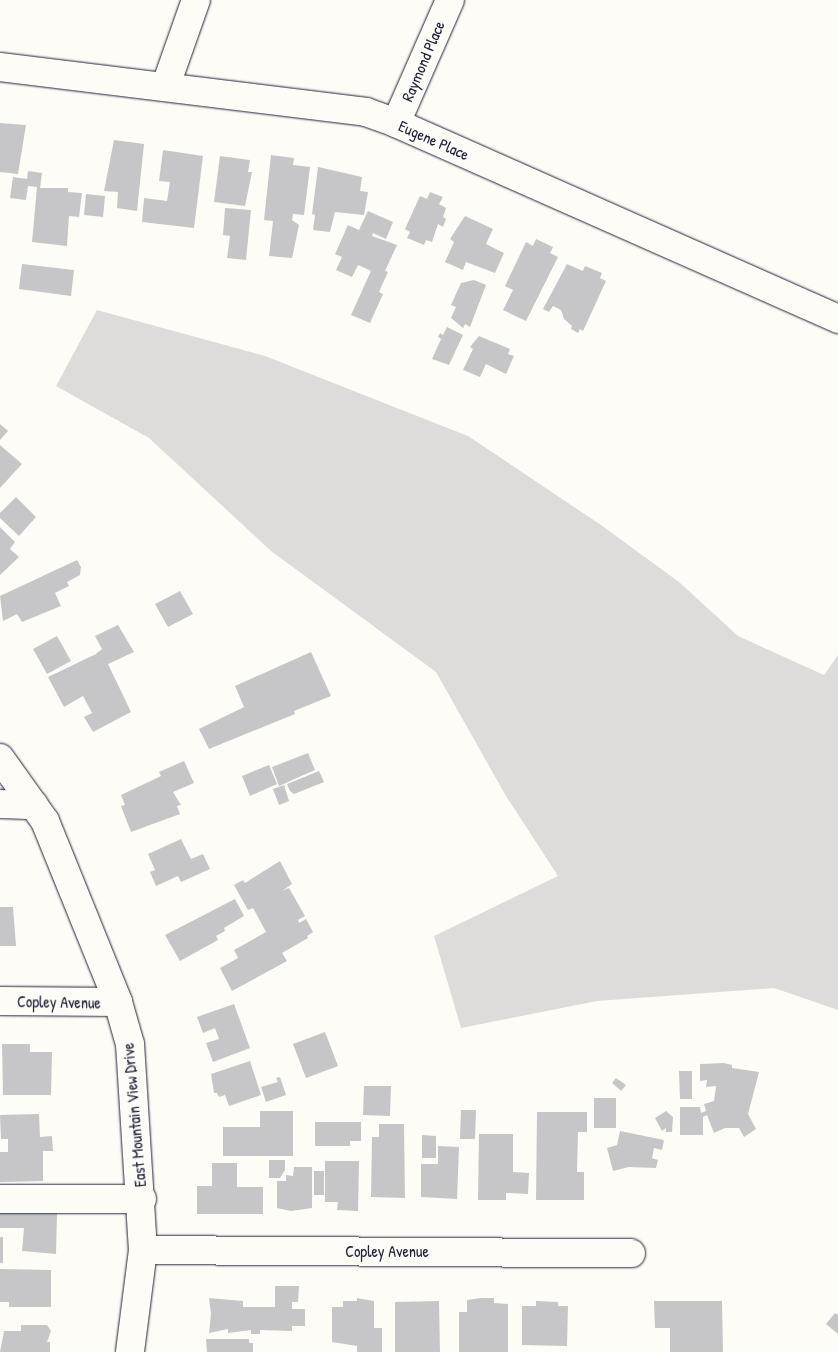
<!DOCTYPE html>
<style>
body{margin:0}
#map{position:relative;width:838px;height:1352px;overflow:hidden;background:#fdfcf7;font-family:"Patrick Hand",sans-serif}
div>[style]{position:absolute}
.green>*{inset:0;background:#dddcdb}
.building>*{inset:0;background:#c6c6c8}
.roads{filter:drop-shadow(0 0 1px #22223b) drop-shadow(0 0 1px #22223b)}
.minor>*{height:28px;margin:-14px;padding:0 14px;transform-origin:14px;border-radius:14px;background:#fdfcf7}
span{translate:-50% -50%;white-space:nowrap;text-align:center;line-height:1.15;-webkit-text-stroke:4px #fdfcf7;paint-order:stroke}
.street-label{font-size:16px;color:#22223b}
</style>
<div id="map">
<div class="green">
<div style="clip-path:polygon(97px 310px,265px 356px,468px 436px,601px 525px,679px 582px,738px 636px,824px 675px,838px 655px,838px 1010px,774px 988px,597px 1001px,461px 1028px,434px 936px,558px 876px,506px 796px,436px 672px,271px 551px,149px 438px,56px 386px)"></div>
</div>
<div class="building">
<div style="clip-path:polygon(0 123px,26px 125px,18px 174px,0 172px)"></div>
<div style="clip-path:polygon(114px 140px,144px 144px,137px 211px,117px 208px,118px 192px,104px 191px)"></div>
<div style="clip-path:polygon(163px 150px,203px 156px,194px 228px,142px 222px,144px 198px,167px 201px,170px 182px,159px 181px)"></div>
<div style="clip-path:polygon(271px 155px,294px 158px,293px 165px,310px 167px,304px 215px,293px 214px,292px 220px,299px 225px,292px 258px,269px 256px,273px 221px,264px 220px)"></div>
<div style="clip-path:polygon(220px 156px,250px 160px,248px 172px,252px 172px,245px 206px,214px 202px)"></div>
<div style="clip-path:polygon(318px 167px,362px 177px,360px 191px,368px 192px,364px 215px,335px 212px,330px 232px,313px 230px,315px 215px,312px 214px)"></div>
<div style="clip-path:polygon(28px 171px,42px 173px,40px 188px,68px 188px,68px 192px,82px 193px,79px 217px,69px 216px,67px 246px,32px 242px,37px 187px,28px 186px,26px 200px,10px 198px,13px 177px,27px 179px)"></div>
<div style="clip-path:polygon(430px 192px,443px 197px,439px 204px,446px 208px,443px 217px,446px 219px,443px 227px,438px 224px,432px 242px,426px 240px,424px 245px,407px 238px,410px 232px,405px 229px,420px 196px,427px 199px)"></div>
<div style="clip-path:polygon(86px 194px,105px 196px,103px 217px,84px 215px)"></div>
<div style="clip-path:polygon(225px 208px,251px 210px,246px 260px,227px 258px,230px 236px,223px 235px)"></div>
<div style="clip-path:polygon(368px 211px,393px 222px,386px 239px,373px 233px,372px 236px,397px 245px,385px 271px,388px 272px,379px 292px,383px 294px,370px 323px,351px 315px,371px 271px,358px 265px,352px 277px,336px 270px,342px 257px,335px 254px,348px 225px,359px 230px)"></div>
<div style="clip-path:polygon(465px 216px,493px 229px,486px 244px,504px 253px,495px 273px,466px 262px,463px 270px,445px 262px,454px 242px,450px 239px)"></div>
<div style="clip-path:polygon(536px 239px,553px 247px,550px 253px,558px 257px,526px 321px,503px 310px,513px 290px,505px 286px,526px 242px,533px 246px)"></div>
<div style="clip-path:polygon(22px 264px,74px 270px,71px 296px,19px 289px)"></div>
<div style="clip-path:polygon(567px 264px,583px 271px,585px 266px,602px 273px,600px 278px,606px 281px,583px 331px,580px 329px,578px 333px,571px 329px,572px 326px,564px 319px,561px 310px,553px 306px,549px 312px,543px 309px)"></div>
<div style="clip-path:polygon(474px 280px,486px 285px,470px 327px,465px 324px,463px 328px,451px 318px,456px 307px,451px 305px,461px 283px)"></div>
<div style="clip-path:polygon(447px 327px,463px 335px,449px 365px,432px 359px,441px 339px,438px 337px,440px 333px,443px 335px)"></div>
<div style="clip-path:polygon(479px 336px,510px 349px,508px 354px,514px 356px,506px 374px,486px 364px,480px 377px,463px 370px,473px 349px,470px 347px)"></div>
<div style="clip-path:polygon(0 424px,8px 431px,0 440px)"></div>
<div style="clip-path:polygon(0 445px,22px 464px,0 488px)"></div>
<div style="clip-path:polygon(16px 497px,36px 517px,19px 536px,0 518px,0 513px)"></div>
<div style="clip-path:polygon(0 527px,15px 542px,10px 549px,19px 557px,0 575px)"></div>
<div style="clip-path:polygon(77px 560px,81px 567px,80px 575px,67px 582px,69px 586px,55px 593px,61px 606px,22px 622px,17px 614px,3px 621px,0 596px)"></div>
<div style="clip-path:polygon(180px 591px,193px 614px,168px 627px,155px 604px)"></div>
<div style="clip-path:polygon(118px 625px,134px 652px,108px 664px,131px 712px,93px 732px,84px 717px,92px 713px,83px 696px,64px 707px,48px 677px,96px 654px,102px 649px,95px 636px)"></div>
<div style="clip-path:polygon(57px 636px,71px 661px,47px 674px,33px 649px)"></div>
<div style="clip-path:polygon(311px 652px,331px 696px,294px 711px,295px 714px,209px 749px,199px 729px,244px 707px,235px 686px)"></div>
<div style="clip-path:polygon(308px 753px,315px 770px,279px 786px,272px 767px)"></div>
<div style="clip-path:polygon(184px 761px,194px 783px,173px 792px,181px 805px,177px 806px,180px 814px,131px 832px,121px 806px,125px 805px,121px 795px,161px 776px,159px 772px)"></div>
<div style="clip-path:polygon(269px 765px,277px 784px,250px 796px,242px 776px)"></div>
<div style="clip-path:polygon(319px 771px,324px 782px,294px 794px,290px 791px,287px 784px)"></div>
<div style="clip-path:polygon(284px 785px,289px 801px,279px 805px,273px 789px)"></div>
<div style="clip-path:polygon(181px 839px,191px 859px,203px 854px,210px 869px,181px 882px,178px 876px,156px 886px,150px 872px,155px 870px,148px 854px)"></div>
<div style="clip-path:polygon(280px 861px,292px 884px,282px 891px,289px 888px,305px 916px,298px 920px,299px 923px,306px 919px,313px 932px,307px 936px,308px 938px,282px 953px,287px 961px,232px 991px,220px 968px,238px 958px,234px 950px,266px 932px,253px 908px,248px 910px,234px 885px,243px 880px,245px 883px)"></div>
<div style="clip-path:polygon(235px 899px,244px 916px,224px 928px,225px 931px,216px 936px,218px 940px,180px 961px,165px 935px)"></div>
<div style="clip-path:polygon(0 907px,13px 907px,16px 946px,0 946px)"></div>
<div style="clip-path:polygon(234px 1004px,250px 1048px,213px 1062px,206px 1043px,219px 1039px,215px 1028px,203px 1033px,197px 1017px)"></div>
<div style="clip-path:polygon(325px 1032px,338px 1066px,306px 1078px,293px 1044px)"></div>
<div style="clip-path:polygon(2px 1044px,30px 1044px,30px 1052px,52px 1052px,51px 1095px,3px 1095px)"></div>
<div style="clip-path:polygon(250px 1061px,261px 1095px,229px 1106px,225px 1095px,219px 1097px,217px 1093px,214px 1093px,211px 1074px)"></div>
<div style="clip-path:polygon(724px 1063px,732px 1065px,732px 1068px,759px 1072px,748px 1114px,756px 1129px,744px 1137px,739px 1128px,725px 1128px,714px 1133px,707px 1115px,703px 1117px,703px 1135px,680px 1135px,680px 1107px,700px 1107px,701px 1113px,706px 1111px,704px 1104px,714px 1101px,716px 1086px,706px 1087px,707px 1080px,700px 1081px,700px 1064px)"></div>
<div style="clip-path:polygon(679px 1071px,692px 1071px,692px 1099px,680px 1099px)"></div>
<div style="clip-path:polygon(280px 1077px,286px 1095px,266px 1102px,261px 1087px,278px 1082px,276px 1078px)"></div>
<div style="clip-path:polygon(616px 1078px,626px 1085px,621px 1091px,612px 1083px)"></div>
<div style="clip-path:polygon(364px 1086px,391px 1086px,390px 1116px,363px 1115px)"></div>
<div style="clip-path:polygon(594px 1098px,616px 1098px,616px 1128px,594px 1128px)"></div>
<div style="clip-path:polygon(461px 1110px,476px 1110px,475px 1139px,460px 1139px)"></div>
<div style="clip-path:polygon(260px 1111px,293px 1111px,293px 1156px,223px 1156px,223px 1127px,260px 1127px)"></div>
<div style="clip-path:polygon(666px 1111px,673px 1117px,672px 1132px,666px 1132px,666px 1128px,662px 1131px,655px 1118px)"></div>
<div style="clip-path:polygon(537px 1112px,587px 1112px,587px 1132px,578px 1132px,577px 1172px,584px 1172px,584px 1200px,536px 1200px)"></div>
<div style="clip-path:polygon(39px 1114px,40px 1137px,52px 1136px,53px 1151px,43px 1151px,43px 1181px,0 1182px,0 1152px,8px 1152px,8px 1139px,1px 1139px,0 1115px)"></div>
<div style="clip-path:polygon(315px 1122px,361px 1122px,361px 1141px,350px 1141px,350px 1146px,315px 1146px)"></div>
<div style="clip-path:polygon(379px 1124px,404px 1124px,405px 1198px,371px 1197px,372px 1137px,379px 1137px)"></div>
<div style="clip-path:polygon(620px 1131px,664px 1140px,662px 1150px,654px 1148px,652px 1158px,658px 1160px,656px 1168px,629px 1167px,613px 1171px,607px 1148px,617px 1145px)"></div>
<div style="clip-path:polygon(479px 1134px,513px 1134px,513px 1172px,529px 1173px,528px 1194px,506px 1193px,506px 1200px,478px 1200px)"></div>
<div style="clip-path:polygon(422px 1135px,436px 1136px,436px 1158px,422px 1158px)"></div>
<div style="clip-path:polygon(438px 1146px,459px 1147px,457px 1199px,421px 1197px,421px 1164px,438px 1164px)"></div>
<div style="clip-path:polygon(269px 1160px,285px 1160px,285px 1170px,280px 1178px,269px 1178px)"></div>
<div style="clip-path:polygon(325px 1161px,359px 1161px,358px 1211px,337px 1210px,338px 1202px,325px 1202px)"></div>
<div style="clip-path:polygon(212px 1163px,237px 1163px,237px 1187px,263px 1187px,263px 1214px,197px 1214px,197px 1186px,212px 1186px)"></div>
<div style="clip-path:polygon(294px 1167px,312px 1167px,312px 1208px,291px 1211px,277px 1208px,277px 1181px,286px 1181px,286px 1175px,293px 1176px)"></div>
<div style="clip-path:polygon(314px 1171px,324px 1171px,324px 1195px,314px 1195px)"></div>
<div style="clip-path:polygon(0 1213px,57px 1213px,56px 1254px,22px 1251px,24px 1228px,0 1228px)"></div>
<div style="clip-path:polygon(0 1237px,3px 1237px,3px 1263px,0 1263px)"></div>
<div style="clip-path:polygon(0 1269px,51px 1270px,51px 1307px,9px 1307px,9px 1302px,0 1302px)"></div>
<div style="clip-path:polygon(275px 1286px,299px 1286px,298px 1302px,292px 1302px,292px 1309px,305px 1309px,305px 1326px,292px 1326px,292px 1331px,260px 1330px,260px 1334px,251px 1334px,251px 1330px,228px 1333px,228px 1329px,209px 1333px,211px 1314px,209px 1298px,243px 1301px,243px 1307px,275px 1307px)"></div>
<div style="clip-path:polygon(357px 1298px,374px 1301px,374px 1328px,382px 1328px,382px 1352px,357px 1352px,357px 1346px,332px 1342px,332px 1307px,343px 1307px,343px 1301px,357px 1301px)"></div>
<div style="clip-path:polygon(481px 1298px,494px 1298px,494px 1303px,508px 1304px,508px 1352px,459px 1352px,459px 1312px,467px 1312px,467px 1300px)"></div>
<div style="clip-path:polygon(439px 1301px,440px 1352px,395px 1352px,395px 1302px)"></div>
<div style="clip-path:polygon(536px 1301px,558px 1302px,558px 1306px,568px 1306px,567px 1346px,522px 1345px,522px 1306px,536px 1306px)"></div>
<div style="clip-path:polygon(654px 1301px,722px 1301px,723px 1352px,670px 1352px,670px 1328px,655px 1328px)"></div>
<div style="clip-path:polygon(835px 1313px,838px 1315px,838px 1334px,826px 1324px)"></div>
<div style="clip-path:polygon(21px 1325px,47px 1325px,51px 1331px,47px 1342px,50px 1342px,50px 1352px,0 1352px,4px 1331px,21px 1331px)"></div>
<div style="clip-path:polygon(206px 1339px,249px 1339px,249px 1343px,253px 1343px,253px 1352px,207px 1352px)"></div>
</div>
<div class="roads">
<div class="minor">
<div style="left:0;top:67px;width:369px;rotate:7deg"></div>
<div style="left:366px;top:112px;width:32px;rotate:20deg"></div>
<div style="left:396px;top:123px;width:484px;rotate:23.9deg"></div>
<div style="left:166px;top:85px;width:90px;rotate:-70.6deg"></div>
<div style="left:396px;top:123px;width:134px;rotate:-66.3deg"></div>
<div style="left:0;top:758px;width:77px;rotate:54.5deg"></div>
<div style="left:45px;top:821px;width:195px;rotate:68deg"></div>
<div style="left:118px;top:1002px;width:44px;rotate:74.1deg"></div>
<div style="left:130px;top:1044px;width:206px;rotate:86.4deg"></div>
<div style="left:143px;top:1250px;width:103px;rotate:97.3deg"></div>
<div style="left:0;top:804px;width:34px;rotate:2deg"></div>
<div style="left:0;top:1001px;width:118px;rotate:0.5deg"></div>
<div style="left:0;top:1199px;width:142px"></div>
<div style="left:143px;top:1250px;width:488px;rotate:0.4deg"></div>
</div>
</div>
<div class="street-label">
<span style="left:423px;top:61px;rotate:-67deg">Raymond Place</span>
<span style="left:434px;top:140px;rotate:24deg">Eugene Place</span>
<span style="left:59px;top:1002px;rotate:1deg">Copley Avenue</span>
<span style="left:134px;top:1115px;rotate:-95deg">East Mountain View Drive</span>
<span style="left:387px;top:1251px">Copley Avenue</span>
</div>
</div>
